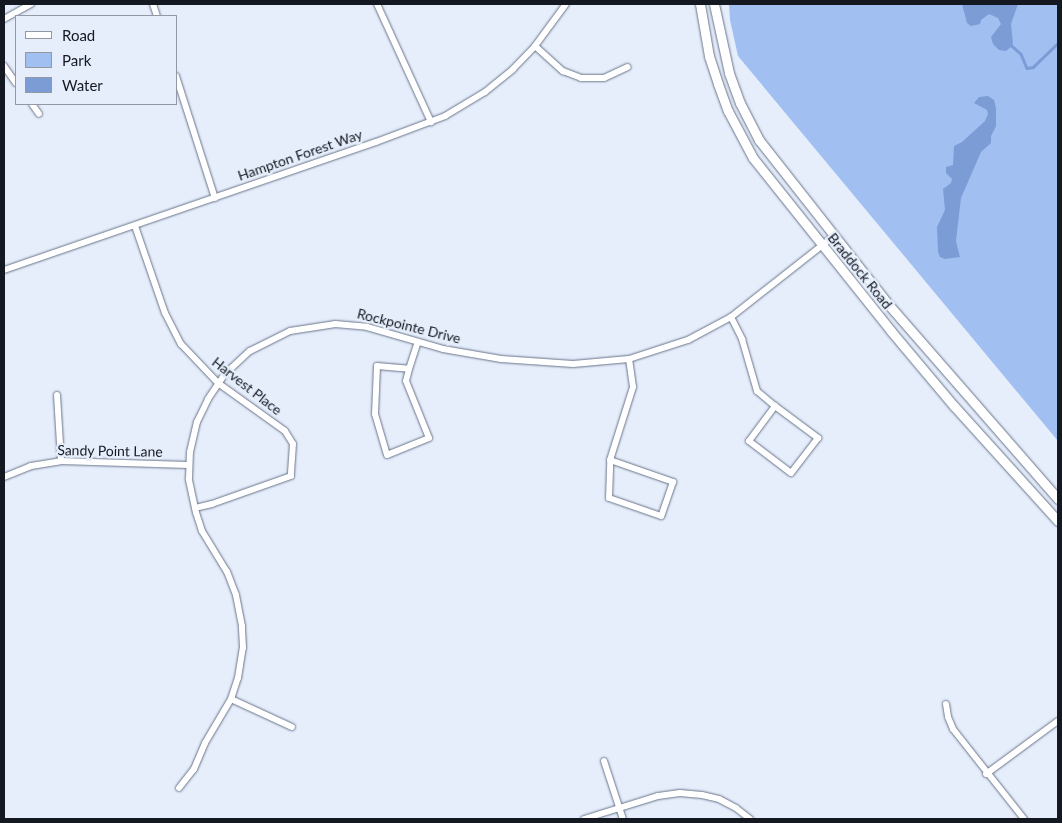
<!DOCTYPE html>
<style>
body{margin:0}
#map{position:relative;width:1062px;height:823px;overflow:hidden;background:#e6eefc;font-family:Lato,sans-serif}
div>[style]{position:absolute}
.green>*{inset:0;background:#a2bff2}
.water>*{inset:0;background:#7c9cd6}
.stream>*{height:2.5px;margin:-1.25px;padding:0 1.25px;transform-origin:1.25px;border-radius:1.25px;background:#7c9cd6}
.roads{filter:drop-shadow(0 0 1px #687488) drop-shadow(0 0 1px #687488)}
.minor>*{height:6px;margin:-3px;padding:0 3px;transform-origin:3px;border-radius:3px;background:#fff}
.secondary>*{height:9px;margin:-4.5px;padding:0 4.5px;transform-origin:4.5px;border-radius:4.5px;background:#fff}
span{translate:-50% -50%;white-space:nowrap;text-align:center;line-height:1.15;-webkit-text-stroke:4.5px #e6eefc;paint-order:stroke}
.street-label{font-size:14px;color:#141921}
.frame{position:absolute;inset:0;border:5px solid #141921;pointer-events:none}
.legend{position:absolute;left:15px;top:15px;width:162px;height:90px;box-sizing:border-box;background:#e6eefc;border:1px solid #9299a4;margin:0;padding:6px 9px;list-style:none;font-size:15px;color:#141921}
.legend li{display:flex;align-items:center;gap:10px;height:25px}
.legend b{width:25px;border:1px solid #9299a4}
</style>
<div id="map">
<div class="green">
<div style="clip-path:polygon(729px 4px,1058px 4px,1058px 441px,738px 56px,730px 20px)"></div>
</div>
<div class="water">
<div style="clip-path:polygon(962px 4px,1018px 4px,1011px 24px,1013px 43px,1011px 47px,1006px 51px,999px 50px,993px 44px,991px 37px,1001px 24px,998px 18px,989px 14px,981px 20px,980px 24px,971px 26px,967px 23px)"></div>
<div style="clip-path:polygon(988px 96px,994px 100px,996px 108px,996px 126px,991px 136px,991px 143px,981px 152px,961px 198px,956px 241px,960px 257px,945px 259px,940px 257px,938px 252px,937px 227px,945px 210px,943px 189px,951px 183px,952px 179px,946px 173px,946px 167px,953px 165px,954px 146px,962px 142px,985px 121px,988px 114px,987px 110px,974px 103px,979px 97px)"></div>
</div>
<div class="stream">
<div style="left:1011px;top:45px;width:13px;rotate:42deg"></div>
<div style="left:1021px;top:54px;width:15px;rotate:67deg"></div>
<div style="left:1027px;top:68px;width:6px;rotate:-9deg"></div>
<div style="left:1033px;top:67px;width:35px;rotate:-44deg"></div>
</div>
<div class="roads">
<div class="minor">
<div style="left:153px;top:4px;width:13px;rotate:72deg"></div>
<div style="left:377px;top:4px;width:130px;rotate:65.4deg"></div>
<div style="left:4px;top:19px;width:31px;rotate:-29deg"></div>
<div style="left:535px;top:46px;width:38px;rotate:42deg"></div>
<div style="left:563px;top:71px;width:19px;rotate:21deg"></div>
<div style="left:581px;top:78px;width:23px"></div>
<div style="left:604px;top:78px;width:26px;rotate:-25deg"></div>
<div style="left:4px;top:66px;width:21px;rotate:55deg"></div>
<div style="left:176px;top:76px;width:128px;rotate:72.3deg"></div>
<div style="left:32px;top:104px;width:12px;rotate:55deg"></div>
<div style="left:135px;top:226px;width:92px;rotate:71deg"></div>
<div style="left:165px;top:313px;width:35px;rotate:63deg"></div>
<div style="left:181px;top:344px;width:54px;rotate:46.5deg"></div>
<div style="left:218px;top:383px;width:82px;rotate:35.6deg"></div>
<div style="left:285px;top:431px;width:15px;rotate:58deg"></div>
<div style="left:293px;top:444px;width:32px;rotate:94deg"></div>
<div style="left:291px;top:476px;width:84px;rotate:160.5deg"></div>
<div style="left:212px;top:504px;width:17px;rotate:167deg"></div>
<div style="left:4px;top:270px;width:393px;rotate:-19deg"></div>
<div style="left:376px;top:142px;width:74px;rotate:-20.6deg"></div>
<div style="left:445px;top:116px;width:47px;rotate:-31deg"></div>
<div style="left:485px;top:92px;width:36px;rotate:-39deg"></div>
<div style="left:513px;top:69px;width:32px;rotate:-46deg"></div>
<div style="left:535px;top:46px;width:52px;rotate:-53.6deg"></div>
<div style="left:731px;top:317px;width:25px;rotate:63deg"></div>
<div style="left:742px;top:339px;width:54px;rotate:73.9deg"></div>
<div style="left:757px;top:391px;width:23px;rotate:40deg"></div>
<div style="left:377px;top:366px;width:32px;rotate:5deg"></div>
<div style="left:409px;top:369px;width:12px;rotate:104deg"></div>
<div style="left:406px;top:381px;width:61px;rotate:68deg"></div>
<div style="left:429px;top:438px;width:45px;rotate:158deg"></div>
<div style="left:387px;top:455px;width:43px;rotate:-106.3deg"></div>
<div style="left:375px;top:414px;width:48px;rotate:-87.6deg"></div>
<div style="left:409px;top:369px;width:28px;rotate:-72deg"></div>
<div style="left:57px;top:395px;width:66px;rotate:86.5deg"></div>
<div style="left:775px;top:406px;width:54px;rotate:36.7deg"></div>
<div style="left:818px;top:438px;width:44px;rotate:127.6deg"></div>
<div style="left:791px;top:473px;width:53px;rotate:-142.7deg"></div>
<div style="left:749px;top:441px;width:44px;rotate:-53.4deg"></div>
<div style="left:610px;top:460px;width:67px;rotate:19.2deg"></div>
<div style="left:673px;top:482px;width:36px;rotate:109deg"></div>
<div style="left:661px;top:516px;width:55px;rotate:-160.9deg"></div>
<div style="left:609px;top:498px;width:38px;rotate:-88deg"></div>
<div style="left:610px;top:460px;width:77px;rotate:-72.5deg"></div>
<div style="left:633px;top:387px;width:28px;rotate:-98deg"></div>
<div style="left:4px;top:477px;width:29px;rotate:-22deg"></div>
<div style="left:31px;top:466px;width:30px;rotate:-9deg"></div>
<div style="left:61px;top:461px;width:127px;rotate:1.8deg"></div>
<div style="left:231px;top:699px;width:67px;rotate:24.7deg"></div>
<div style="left:946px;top:704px;width:13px;rotate:81deg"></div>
<div style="left:948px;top:717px;width:13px;rotate:67deg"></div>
<div style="left:953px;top:729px;width:115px;rotate:51.7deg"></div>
<div style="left:604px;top:761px;width:61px;rotate:71.9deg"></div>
<div style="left:986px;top:774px;width:89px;rotate:-36.4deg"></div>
<div style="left:179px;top:788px;width:24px;rotate:-52deg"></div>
<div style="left:194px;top:769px;width:28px;rotate:-67deg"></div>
<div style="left:205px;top:743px;width:51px;rotate:-59.4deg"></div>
<div style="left:231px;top:699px;width:22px;rotate:-72deg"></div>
<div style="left:238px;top:678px;width:30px;rotate:-81deg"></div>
<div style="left:243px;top:648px;width:22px;rotate:-93deg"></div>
<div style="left:242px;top:626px;width:32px;rotate:-101deg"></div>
<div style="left:236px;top:595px;width:25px;rotate:-111deg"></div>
<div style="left:227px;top:572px;width:48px;rotate:-121.4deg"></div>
<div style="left:202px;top:531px;width:19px;rotate:-108deg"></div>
<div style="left:196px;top:513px;width:35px;rotate:-102deg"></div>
<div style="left:189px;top:479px;width:27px;rotate:-88deg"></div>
<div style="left:190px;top:452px;width:31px;rotate:-77deg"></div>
<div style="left:197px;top:422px;width:25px;rotate:-64deg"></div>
<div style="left:208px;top:399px;width:30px;rotate:-56deg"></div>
<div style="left:225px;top:374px;width:34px;rotate:-43deg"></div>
<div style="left:250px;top:351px;width:45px;rotate:-26.6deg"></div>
<div style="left:290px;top:331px;width:46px;rotate:-8.8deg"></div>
<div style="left:335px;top:324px;width:32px;rotate:5deg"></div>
<div style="left:367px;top:327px;width:79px;rotate:16.1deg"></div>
<div style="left:443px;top:349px;width:59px;rotate:9.8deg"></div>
<div style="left:501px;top:359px;width:72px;rotate:4deg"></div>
<div style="left:573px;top:364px;width:56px;rotate:-5.1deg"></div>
<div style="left:629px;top:359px;width:62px;rotate:-17.9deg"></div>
<div style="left:688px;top:340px;width:49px;rotate:-28.1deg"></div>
<div style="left:731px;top:317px;width:131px;rotate:-38.2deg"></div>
<div style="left:584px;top:819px;width:77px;rotate:-17.3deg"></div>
<div style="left:658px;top:796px;width:22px;rotate:-8deg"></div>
<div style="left:680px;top:793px;width:22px;rotate:5deg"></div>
<div style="left:702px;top:795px;width:17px;rotate:13deg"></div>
<div style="left:719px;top:799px;width:19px;rotate:28deg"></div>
<div style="left:736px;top:808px;width:18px;rotate:38deg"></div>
</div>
<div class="secondary">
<div style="left:700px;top:4px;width:53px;rotate:80.2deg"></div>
<div style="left:709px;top:56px;width:29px;rotate:72deg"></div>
<div style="left:718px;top:84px;width:29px;rotate:70deg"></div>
<div style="left:728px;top:111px;width:53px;rotate:62deg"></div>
<div style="left:753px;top:158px;width:221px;rotate:51.4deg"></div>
<div style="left:891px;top:331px;width:98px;rotate:50deg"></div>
<div style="left:954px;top:406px;width:155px;rotate:47.9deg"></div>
<div style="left:714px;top:4px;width:71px;rotate:77.7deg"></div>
<div style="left:729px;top:73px;width:32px;rotate:70deg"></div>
<div style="left:740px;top:103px;width:42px;rotate:62.8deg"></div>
<div style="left:759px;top:140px;width:209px;rotate:51.8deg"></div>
<div style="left:888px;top:304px;width:259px;rotate:48.9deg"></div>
</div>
</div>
<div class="street-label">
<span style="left:300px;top:155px;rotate:-19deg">Hampton Forest Way</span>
<span style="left:860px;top:271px;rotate:51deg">Braddock Road</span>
<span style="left:409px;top:326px;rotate:14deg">Rockpointe Drive</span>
<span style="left:247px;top:386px;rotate:38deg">Harvest Place</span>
<span style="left:110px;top:451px;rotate:1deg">Sandy Point Lane</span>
</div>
<div class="frame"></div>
<ul class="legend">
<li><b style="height:6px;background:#fff"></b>Road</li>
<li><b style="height:14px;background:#a2bff2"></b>Park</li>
<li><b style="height:14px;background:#7c9cd6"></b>Water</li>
</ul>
</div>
